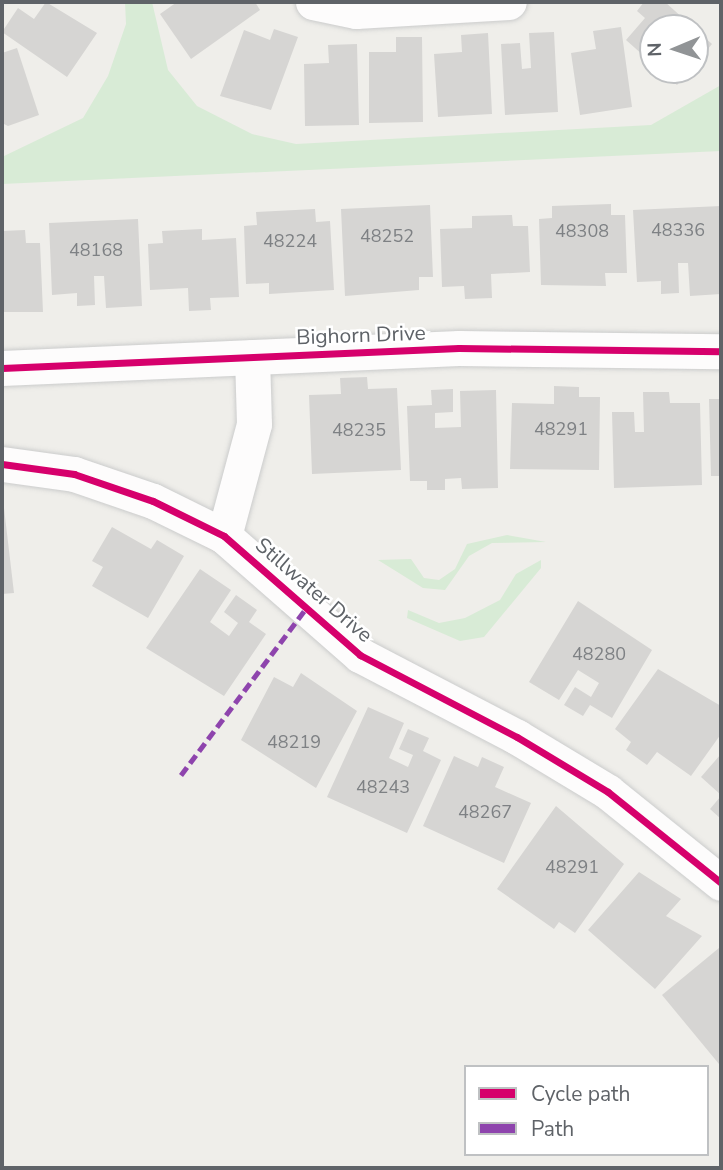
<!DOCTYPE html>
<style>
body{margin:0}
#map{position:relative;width:723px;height:1170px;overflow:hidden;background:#efeeea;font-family:"Nunito Sans",sans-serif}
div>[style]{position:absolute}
.green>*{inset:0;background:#d8ebd6}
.building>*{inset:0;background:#d6d5d3}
.roads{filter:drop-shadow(0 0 2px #cbcccc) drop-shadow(0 0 2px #cbcccc)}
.minor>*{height:35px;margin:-17.5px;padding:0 17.5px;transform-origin:17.5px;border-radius:17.5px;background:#fdfcfc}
.quiet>*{height:5px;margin-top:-2.5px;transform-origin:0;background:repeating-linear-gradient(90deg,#8e44ad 0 10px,transparent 0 15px)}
.cycleway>*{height:7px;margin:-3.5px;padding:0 3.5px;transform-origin:3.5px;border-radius:3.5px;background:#d6006c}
span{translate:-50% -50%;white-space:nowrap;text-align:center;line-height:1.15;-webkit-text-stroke:5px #fff;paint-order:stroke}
.number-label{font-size:18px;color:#7e8184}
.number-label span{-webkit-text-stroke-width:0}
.street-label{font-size:21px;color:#5f6368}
.frame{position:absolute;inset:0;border:4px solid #5f6368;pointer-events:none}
.legend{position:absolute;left:464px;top:1065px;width:245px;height:91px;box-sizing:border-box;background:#fff;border:2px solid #bfc1c3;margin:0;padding:9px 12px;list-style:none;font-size:21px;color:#5f6368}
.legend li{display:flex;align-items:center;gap:14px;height:35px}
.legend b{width:35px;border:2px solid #bfc1c3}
.north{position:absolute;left:639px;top:14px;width:70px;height:70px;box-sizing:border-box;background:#fff;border:2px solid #bfc1c3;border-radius:50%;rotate:268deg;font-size:19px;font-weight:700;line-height:28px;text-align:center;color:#5f6368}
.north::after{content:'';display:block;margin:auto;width:24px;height:32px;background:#919496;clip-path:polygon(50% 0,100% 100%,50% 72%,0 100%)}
</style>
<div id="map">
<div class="green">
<div style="clip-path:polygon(125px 2px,152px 2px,168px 70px,197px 106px,252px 134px,296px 144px,651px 125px,721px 85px,721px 151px,2px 184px,2px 157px,83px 118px,108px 76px,126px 24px)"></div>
<div style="clip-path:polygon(507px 535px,546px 542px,492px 543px,469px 556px,445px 590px,423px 588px,378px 560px,411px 559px,424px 578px,439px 580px,455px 569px,467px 544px)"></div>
<div style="clip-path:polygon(541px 560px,541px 568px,484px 637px,460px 641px,407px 618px,408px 610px,439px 623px,465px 618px,500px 600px,516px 574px)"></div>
</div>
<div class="building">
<div style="clip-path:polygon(46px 2px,97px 33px,67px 77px,2px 32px,18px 8px,34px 19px)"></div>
<div style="clip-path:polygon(177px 2px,255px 2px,260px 10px,191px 59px,160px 14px)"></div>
<div style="clip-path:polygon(644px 2px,665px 2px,694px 28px,653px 28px,653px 64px,626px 40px,645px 18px,637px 11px)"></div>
<div style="clip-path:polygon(621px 27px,632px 107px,580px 115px,571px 53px,596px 49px,593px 31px)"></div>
<div style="clip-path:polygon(274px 29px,298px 37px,271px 110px,220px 96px,244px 30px,270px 40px)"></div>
<div style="clip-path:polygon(695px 29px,712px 44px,695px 64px)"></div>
<div style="clip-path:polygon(554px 32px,558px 112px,505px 115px,501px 44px,520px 43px,522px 69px,531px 68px,529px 33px)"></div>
<div style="clip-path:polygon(488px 33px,492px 114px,438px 117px,434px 54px,462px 52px,461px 35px)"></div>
<div style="clip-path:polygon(396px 37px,422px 37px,423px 122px,369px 123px,369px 52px,396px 52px)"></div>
<div style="clip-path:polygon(357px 44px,359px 125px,305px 126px,304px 64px,329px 63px,328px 45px)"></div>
<div style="clip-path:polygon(17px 48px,39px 115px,8px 126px,2px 123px,2px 53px)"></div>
<div style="clip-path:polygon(660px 70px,690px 70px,677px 85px)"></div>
<div style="clip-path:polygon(611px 204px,611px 215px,625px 215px,627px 273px,605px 273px,606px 286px,541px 285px,539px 219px,552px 218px,552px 206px)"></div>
<div style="clip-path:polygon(430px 205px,433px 277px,419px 277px,419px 290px,345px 296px,341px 209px)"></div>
<div style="clip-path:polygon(721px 206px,721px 294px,690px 296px,688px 263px,678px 263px,679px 293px,661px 294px,661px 281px,637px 282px,633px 210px)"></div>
<div style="clip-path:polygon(315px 209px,316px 222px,330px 221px,334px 290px,269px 294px,269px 283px,246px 284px,244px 226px,257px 225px,256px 212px)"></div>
<div style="clip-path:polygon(512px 215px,513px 226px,528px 226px,530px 272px,491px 274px,492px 298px,465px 299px,464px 286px,442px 287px,440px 229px,472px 228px,472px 216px)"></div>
<div style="clip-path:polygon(138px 219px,142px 306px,106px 308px,104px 276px,94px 276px,95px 305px,77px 306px,77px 293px,52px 295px,49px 223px)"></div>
<div style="clip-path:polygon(202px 229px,202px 240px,236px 238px,239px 297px,210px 298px,211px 310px,189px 311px,188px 288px,150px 290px,148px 244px,163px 243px,162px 231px)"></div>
<div style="clip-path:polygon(25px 230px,26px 243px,40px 243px,43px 312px,2px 312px,2px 231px)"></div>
<div style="clip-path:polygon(367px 377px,368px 389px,397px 388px,401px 470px,312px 474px,309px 395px,341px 394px,340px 378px)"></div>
<div style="clip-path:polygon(554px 386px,579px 387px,579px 397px,600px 397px,599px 470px,510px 469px,512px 403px,554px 404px)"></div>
<div style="clip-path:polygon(453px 389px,453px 412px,435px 413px,435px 428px,461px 427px,460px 391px,496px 390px,498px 488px,462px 489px,461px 478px,445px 479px,445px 490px,427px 490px,427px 481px,410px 481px,407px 406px,432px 405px,431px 390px)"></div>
<div style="clip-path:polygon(643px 392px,669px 392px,670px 403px,700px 403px,702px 485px,614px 488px,612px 412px,634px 412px,635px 432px,644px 432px)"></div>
<div style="clip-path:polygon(709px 399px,721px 399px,721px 476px,711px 476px)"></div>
<div style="clip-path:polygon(2px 491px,14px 593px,2px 594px)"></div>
<div style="clip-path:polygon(112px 527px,151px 549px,157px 540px,184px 556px,148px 618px,92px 586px,103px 567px,92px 561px)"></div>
<div style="clip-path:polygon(200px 569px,231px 590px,210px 622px,229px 636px,238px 623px,224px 612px,236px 595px,257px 610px,249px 622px,266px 634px,224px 696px,146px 648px)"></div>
<div style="clip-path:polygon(578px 601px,652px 650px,612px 718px,590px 705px,583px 716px,564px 705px,575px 687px,591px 697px,599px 683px,578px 670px,559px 700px,529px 682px)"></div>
<div style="clip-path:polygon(658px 669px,721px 706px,721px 734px,691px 776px,657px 752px,647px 765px,626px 750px,631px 742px,615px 729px)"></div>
<div style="clip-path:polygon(301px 673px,357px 711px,316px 788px,241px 740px,274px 677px,293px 687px)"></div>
<div style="clip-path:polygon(368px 707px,404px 723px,389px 758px,408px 767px,413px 755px,399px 749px,408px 729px,429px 738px,423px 751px,441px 760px,407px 833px,327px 797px)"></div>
<div style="clip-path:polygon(721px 754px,721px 795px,701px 777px)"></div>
<div style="clip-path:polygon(454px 756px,478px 767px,482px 757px,504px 767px,495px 787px,531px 803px,504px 863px,423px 826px)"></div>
<div style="clip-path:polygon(721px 796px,721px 819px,710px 809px)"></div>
<div style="clip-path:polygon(556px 806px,624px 864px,575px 933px,559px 922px,554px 929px,497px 889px)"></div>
<div style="clip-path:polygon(639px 872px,681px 899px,666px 916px,702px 936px,655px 989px,588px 930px)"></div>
<div style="clip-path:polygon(719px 948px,721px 1061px,719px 1064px,662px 995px)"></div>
</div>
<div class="roads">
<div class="minor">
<div style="left:313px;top:2px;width:44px;rotate:11.8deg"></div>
<div style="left:356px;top:11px;width:153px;rotate:-3.4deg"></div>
<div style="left:2px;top:368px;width:457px;rotate:-2.5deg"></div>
<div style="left:459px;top:348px;width:262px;rotate:0.7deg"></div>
<div style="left:2px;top:464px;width:73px;rotate:7.9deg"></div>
<div style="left:74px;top:474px;width:83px;rotate:18.9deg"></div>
<div style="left:153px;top:501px;width:79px;rotate:26.2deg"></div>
<div style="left:224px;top:536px;width:181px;rotate:41.2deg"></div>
<div style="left:360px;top:655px;width:177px;rotate:27.6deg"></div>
<div style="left:517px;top:737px;width:106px;rotate:31.1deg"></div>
<div style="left:608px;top:792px;width:145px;rotate:38.8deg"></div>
<div style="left:224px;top:536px;width:116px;rotate:-75deg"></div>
<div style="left:254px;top:424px;width:67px;rotate:-91.7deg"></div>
</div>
</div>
<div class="quiet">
<div style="left:181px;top:775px;width:211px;rotate:-53.1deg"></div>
</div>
<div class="cycleway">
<div style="left:2px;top:368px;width:457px;rotate:-2.5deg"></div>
<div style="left:459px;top:348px;width:262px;rotate:0.7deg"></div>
<div style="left:2px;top:464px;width:73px;rotate:7.9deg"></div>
<div style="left:74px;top:474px;width:83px;rotate:18.9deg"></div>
<div style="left:153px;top:501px;width:79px;rotate:26.2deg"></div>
<div style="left:224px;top:536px;width:181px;rotate:41.2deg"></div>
<div style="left:360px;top:655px;width:177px;rotate:27.6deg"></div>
<div style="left:517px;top:737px;width:106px;rotate:31.1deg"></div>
<div style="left:608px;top:792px;width:145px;rotate:38.8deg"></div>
</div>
<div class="number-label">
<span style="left:678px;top:230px">48336</span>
<span style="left:582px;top:231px">48308</span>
<span style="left:387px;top:236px">48252</span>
<span style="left:290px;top:241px">48224</span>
<span style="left:96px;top:250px">48168</span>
<span style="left:561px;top:429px">48291</span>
<span style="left:359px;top:430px">48235</span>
<span style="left:599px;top:654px">48280</span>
<span style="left:294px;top:742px">48219</span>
<span style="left:383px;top:787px">48243</span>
<span style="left:485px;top:812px">48267</span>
<span style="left:572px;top:867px">48291</span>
</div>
<div class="street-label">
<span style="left:361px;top:335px;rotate:-2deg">Bighorn Drive</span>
<span style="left:314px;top:590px;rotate:41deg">Stillwater Drive</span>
</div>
<div class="frame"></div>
<ul class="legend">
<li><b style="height:9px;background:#d6006c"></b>Cycle path</li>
<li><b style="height:9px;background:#8e44ad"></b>Path</li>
</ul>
<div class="north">N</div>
</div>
